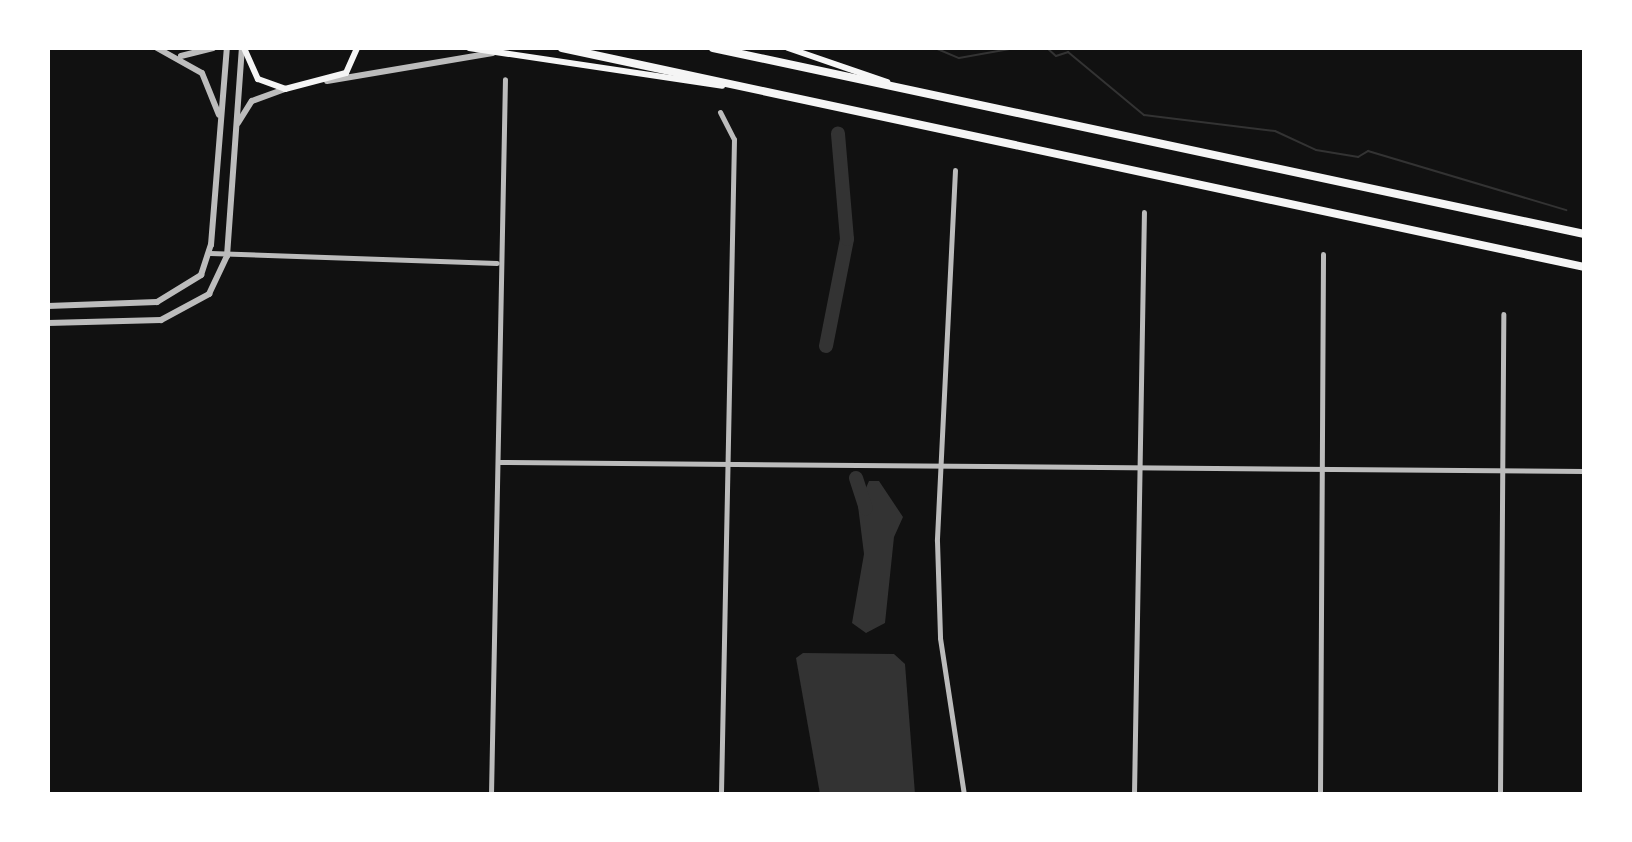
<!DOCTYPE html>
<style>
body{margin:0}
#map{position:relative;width:1632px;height:842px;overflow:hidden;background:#111;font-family:"PT Sans",sans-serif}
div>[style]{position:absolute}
.water>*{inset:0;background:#333}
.stream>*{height:2px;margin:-1px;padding:0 1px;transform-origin:1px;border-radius:1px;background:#333}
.river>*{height:14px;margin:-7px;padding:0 7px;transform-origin:7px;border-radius:7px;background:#333}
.minor>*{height:5px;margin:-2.5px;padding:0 2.5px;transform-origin:2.5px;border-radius:2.5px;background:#bcbcbc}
.tertiary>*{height:6px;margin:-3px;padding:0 3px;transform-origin:3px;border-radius:3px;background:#bcbcbc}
.secondary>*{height:6px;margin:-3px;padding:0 3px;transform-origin:3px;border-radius:3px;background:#f5f5f5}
.trunk>*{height:8px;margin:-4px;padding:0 4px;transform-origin:4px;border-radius:4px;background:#f5f5f5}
span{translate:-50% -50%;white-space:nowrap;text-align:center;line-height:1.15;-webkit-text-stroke:8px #fff;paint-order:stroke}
.frame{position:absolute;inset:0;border:50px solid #fff;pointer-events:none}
</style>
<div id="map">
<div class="water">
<div style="clip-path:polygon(869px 481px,879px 481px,903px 517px,894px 537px,885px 623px,866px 633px,852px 623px,864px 554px,858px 506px)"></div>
<div style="clip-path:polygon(803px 653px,894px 654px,905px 664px,915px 794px,820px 794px,796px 658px)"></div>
</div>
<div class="stream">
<div style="left:935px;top:48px;width:26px;rotate:23deg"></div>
<div style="left:959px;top:58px;width:57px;rotate:-10.1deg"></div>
<div style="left:1047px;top:48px;width:12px;rotate:42deg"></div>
<div style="left:1056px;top:56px;width:13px;rotate:-18deg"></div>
<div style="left:1068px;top:52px;width:99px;rotate:39.7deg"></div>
<div style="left:1144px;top:115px;width:132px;rotate:7deg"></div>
<div style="left:1275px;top:131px;width:45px;rotate:24.9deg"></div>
<div style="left:1316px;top:150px;width:43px;rotate:9.5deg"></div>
<div style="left:1358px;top:157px;width:12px;rotate:-31deg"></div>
<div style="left:1368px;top:151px;width:207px;rotate:16.6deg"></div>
</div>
<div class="river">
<div style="left:826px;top:346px;width:109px;rotate:-78.9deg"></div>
<div style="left:847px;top:239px;width:106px;rotate:-94.9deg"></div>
<div style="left:856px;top:478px;width:32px;rotate:72deg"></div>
</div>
<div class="minor">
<div style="left:720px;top:112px;width:30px;rotate:63deg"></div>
<div style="left:734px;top:139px;width:655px;rotate:91.14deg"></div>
<div style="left:955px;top:170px;width:371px;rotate:92.8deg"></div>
<div style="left:937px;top:541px;width:97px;rotate:88.2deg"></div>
<div style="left:940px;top:638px;width:158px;rotate:81.3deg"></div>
<div style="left:210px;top:253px;width:287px;rotate:2deg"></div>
<div style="left:499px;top:462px;width:1085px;rotate:0.48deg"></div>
<div style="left:491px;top:794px;width:715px;rotate:-88.88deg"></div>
<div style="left:1134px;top:794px;width:582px;rotate:-89.02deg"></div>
<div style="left:1320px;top:794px;width:540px;rotate:-89.68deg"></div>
<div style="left:1500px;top:794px;width:480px;rotate:-89.6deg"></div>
</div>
<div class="tertiary">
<div style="left:157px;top:48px;width:51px;rotate:29.1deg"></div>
<div style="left:202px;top:73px;width:45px;rotate:68deg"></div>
<div style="left:181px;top:56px;width:33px;rotate:-14deg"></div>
<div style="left:327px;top:81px;width:168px;rotate:-9.6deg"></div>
<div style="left:238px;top:123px;width:26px;rotate:-58deg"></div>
<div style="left:252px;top:101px;width:35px;rotate:-20deg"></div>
<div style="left:48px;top:306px;width:109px;rotate:-2.1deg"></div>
<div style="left:157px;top:302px;width:52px;rotate:-31.5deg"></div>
<div style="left:201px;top:275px;width:32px;rotate:-72deg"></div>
<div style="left:211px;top:245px;width:198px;rotate:-85.4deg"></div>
<div style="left:48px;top:323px;width:113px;rotate:-1.5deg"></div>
<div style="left:161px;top:320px;width:55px;rotate:-28.4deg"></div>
<div style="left:209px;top:294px;width:42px;rotate:-64.7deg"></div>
<div style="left:227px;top:256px;width:209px;rotate:-85.9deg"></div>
</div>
<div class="secondary">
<div style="left:244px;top:48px;width:34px;rotate:66deg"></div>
<div style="left:258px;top:79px;width:29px;rotate:20deg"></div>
<div style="left:285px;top:89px;width:63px;rotate:-14.7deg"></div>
<div style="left:346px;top:73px;width:27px;rotate:-66deg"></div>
<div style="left:469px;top:48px;width:256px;rotate:8.5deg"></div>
<div style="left:788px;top:48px;width:105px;rotate:19deg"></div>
</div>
<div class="trunk">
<div style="left:562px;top:48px;width:1045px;rotate:12.09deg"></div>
<div style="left:713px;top:48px;width:891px;rotate:12.05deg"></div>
</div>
<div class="frame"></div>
</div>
